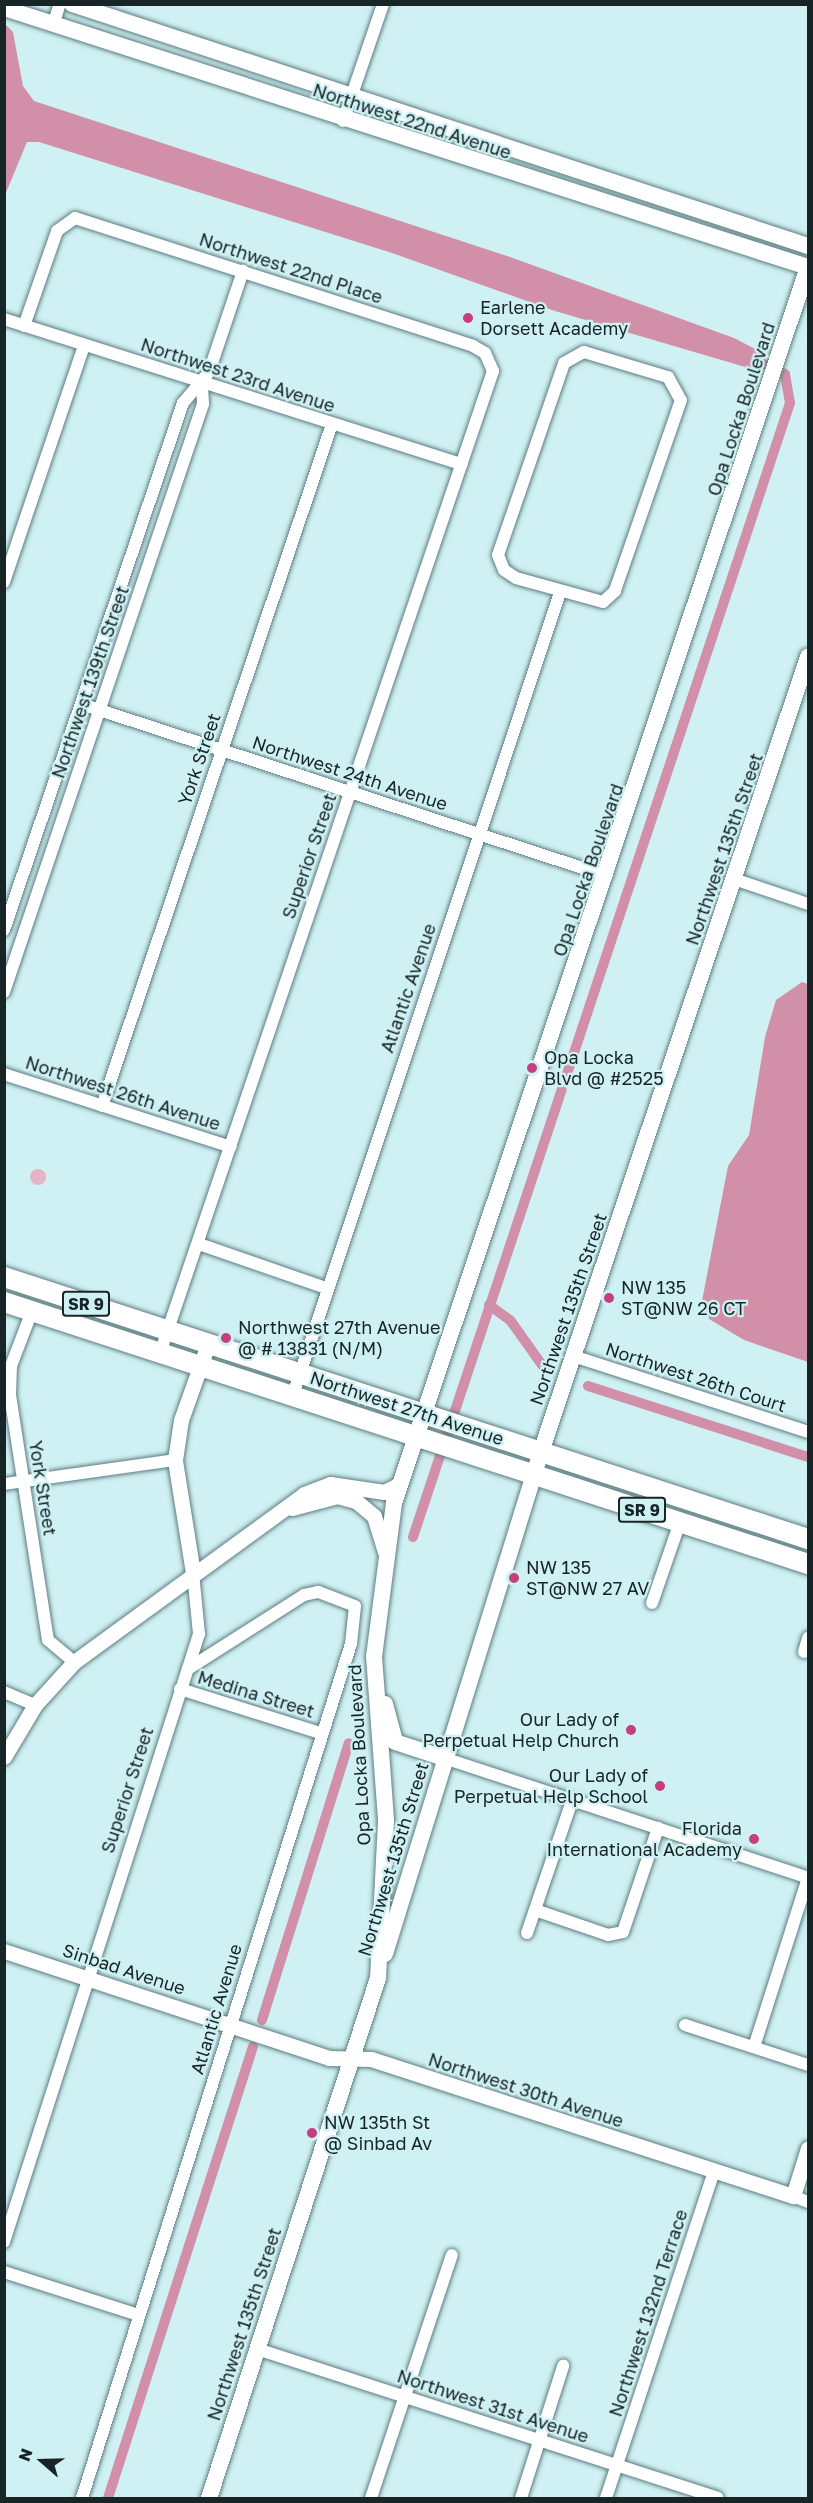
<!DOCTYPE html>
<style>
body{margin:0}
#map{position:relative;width:813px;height:2503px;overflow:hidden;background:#cff1f4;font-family:"Golos Text",sans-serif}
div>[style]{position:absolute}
.green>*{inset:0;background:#e7b3c6}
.round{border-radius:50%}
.water>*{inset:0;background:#d18fa8}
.canal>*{height:10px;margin:-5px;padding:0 5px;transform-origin:5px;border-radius:5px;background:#d18fa8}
.roads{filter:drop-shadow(0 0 2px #5d7c7f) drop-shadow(0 0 2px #5d7c7f)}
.minor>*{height:12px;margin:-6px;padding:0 6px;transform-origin:6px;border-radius:6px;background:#fff}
.tertiary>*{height:15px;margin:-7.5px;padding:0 7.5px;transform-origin:7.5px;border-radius:7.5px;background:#fff}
.secondary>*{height:16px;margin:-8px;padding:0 8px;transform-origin:8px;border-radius:8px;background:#fff}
.primary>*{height:20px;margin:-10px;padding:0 10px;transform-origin:10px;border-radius:10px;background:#fff}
.dots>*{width:16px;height:16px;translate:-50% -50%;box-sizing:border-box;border:3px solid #cff1f4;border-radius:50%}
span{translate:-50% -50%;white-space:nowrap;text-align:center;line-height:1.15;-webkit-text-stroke:4.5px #cff1f4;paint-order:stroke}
.shield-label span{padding:2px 4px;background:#cff1f4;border:2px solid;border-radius:4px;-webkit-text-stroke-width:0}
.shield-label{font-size:16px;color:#182526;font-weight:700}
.street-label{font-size:18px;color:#182526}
.poi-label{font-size:18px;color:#182526}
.left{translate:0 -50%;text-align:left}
.right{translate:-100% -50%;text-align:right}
.frame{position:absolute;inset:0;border:6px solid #182526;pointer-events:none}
.north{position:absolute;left:12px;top:2431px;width:60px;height:60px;-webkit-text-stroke:4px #cff1f4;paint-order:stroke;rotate:290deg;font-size:16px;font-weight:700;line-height:24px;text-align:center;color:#182526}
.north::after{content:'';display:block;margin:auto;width:21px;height:27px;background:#182526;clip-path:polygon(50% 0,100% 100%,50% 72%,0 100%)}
</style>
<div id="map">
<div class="green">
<div class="round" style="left:30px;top:1169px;width:16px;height:16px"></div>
</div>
<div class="water">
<div style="clip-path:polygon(5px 24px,13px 32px,23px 86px,34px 101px,507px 256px,734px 338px,759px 351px,752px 369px,555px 311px,392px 253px,39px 142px,27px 142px,5px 195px)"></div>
<div style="clip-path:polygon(802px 982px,808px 984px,808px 1362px,744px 1340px,709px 1319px,702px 1301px,728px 1166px,749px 1135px,765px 1037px,776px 1000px)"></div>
</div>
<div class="canal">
<div style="left:489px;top:1305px;width:26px;rotate:36deg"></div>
<div style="left:510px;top:1320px;width:60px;rotate:54.5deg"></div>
<div style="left:588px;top:1386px;width:231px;rotate:17.9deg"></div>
<div style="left:413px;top:1537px;width:1195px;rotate:-71.61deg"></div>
<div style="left:790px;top:403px;width:29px;rotate:-100deg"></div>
<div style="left:785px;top:374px;width:33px;rotate:-155deg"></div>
<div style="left:262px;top:2020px;width:290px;rotate:-72.6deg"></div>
<div style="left:108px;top:2498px;width:474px;rotate:-72.2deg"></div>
</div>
<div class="roads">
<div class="minor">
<div style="left:53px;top:25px;width:22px;rotate:-72deg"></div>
<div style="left:343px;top:121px;width:124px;rotate:-71.1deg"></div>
<div style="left:4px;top:319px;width:480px;rotate:17.6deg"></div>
<div style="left:24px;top:326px;width:101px;rotate:-70.8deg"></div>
<div style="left:57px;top:231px;width:22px;rotate:-36deg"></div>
<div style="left:75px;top:218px;width:418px;rotate:17.8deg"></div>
<div style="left:473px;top:346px;width:14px;rotate:30deg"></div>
<div style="left:485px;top:353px;width:20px;rotate:66deg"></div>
<div style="left:493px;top:371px;width:1037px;rotate:108.73deg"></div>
<div style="left:584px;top:352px;width:88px;rotate:16.6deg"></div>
<div style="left:668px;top:377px;width:26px;rotate:61deg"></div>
<div style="left:681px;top:400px;width:202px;rotate:109.1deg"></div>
<div style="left:615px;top:591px;width:16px;rotate:137deg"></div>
<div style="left:603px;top:602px;width:90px;rotate:-164.6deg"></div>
<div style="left:516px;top:578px;width:14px;rotate:-146deg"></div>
<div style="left:504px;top:570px;width:16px;rotate:-112deg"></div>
<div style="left:498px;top:555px;width:203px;rotate:-71deg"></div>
<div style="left:564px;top:363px;width:23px;rotate:-29deg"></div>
<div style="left:4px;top:582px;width:250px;rotate:-71.3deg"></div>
<div style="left:81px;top:704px;width:553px;rotate:18.11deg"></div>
<div style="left:734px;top:879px;width:78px;rotate:18.7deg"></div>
<div style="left:4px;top:930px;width:557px;rotate:-71.24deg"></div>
<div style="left:183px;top:403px;width:40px;rotate:-50deg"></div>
<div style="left:209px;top:372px;width:107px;rotate:-71.4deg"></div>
<div style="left:4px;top:992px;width:621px;rotate:-71.3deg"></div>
<div style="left:203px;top:404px;width:20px;rotate:-93deg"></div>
<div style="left:4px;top:1074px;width:238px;rotate:17.8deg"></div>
<div style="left:102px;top:1106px;width:720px;rotate:-71.36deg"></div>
<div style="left:199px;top:1244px;width:134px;rotate:19.1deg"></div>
<div style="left:32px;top:1311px;width:59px;rotate:110.9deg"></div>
<div style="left:11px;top:1366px;width:29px;rotate:92deg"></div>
<div style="left:10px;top:1395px;width:248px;rotate:81.2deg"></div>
<div style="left:48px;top:1640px;width:34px;rotate:40deg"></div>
<div style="left:573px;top:1356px;width:247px;rotate:17.9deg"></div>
<div style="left:293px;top:1395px;width:845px;rotate:-71.59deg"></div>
<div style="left:4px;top:1484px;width:173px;rotate:-8deg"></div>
<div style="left:652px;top:1603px;width:86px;rotate:-70.9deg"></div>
<div style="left:804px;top:1652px;width:15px;rotate:-74deg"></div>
<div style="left:180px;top:1689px;width:147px;rotate:17.4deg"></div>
<div style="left:4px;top:1692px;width:34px;rotate:23deg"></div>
<div style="left:444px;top:1758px;width:383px;rotate:18.2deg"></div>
<div style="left:535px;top:1910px;width:77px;rotate:18.9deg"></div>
<div style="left:608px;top:1935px;width:15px;rotate:-11deg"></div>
<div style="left:623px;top:1932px;width:110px;rotate:-71.4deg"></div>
<div style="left:527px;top:1933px;width:139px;rotate:-71.2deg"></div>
<div style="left:685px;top:2025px;width:129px;rotate:18deg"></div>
<div style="left:754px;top:2047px;width:177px;rotate:-72.3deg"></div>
<div style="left:793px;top:2196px;width:16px;rotate:22deg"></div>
<div style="left:4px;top:2242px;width:639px;rotate:-72.22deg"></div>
<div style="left:199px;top:1634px;width:61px;rotate:-95.6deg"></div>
<div style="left:4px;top:2272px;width:142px;rotate:17.7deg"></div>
<div style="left:257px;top:2349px;width:484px;rotate:17.9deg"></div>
<div style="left:82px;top:2498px;width:895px;rotate:-72.52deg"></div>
<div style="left:351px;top:1644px;width:38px;rotate:-84deg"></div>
<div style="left:355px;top:1606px;width:40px;rotate:-159deg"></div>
<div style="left:318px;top:1592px;width:14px;rotate:168deg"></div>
<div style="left:304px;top:1595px;width:138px;rotate:147.5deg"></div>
<div style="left:371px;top:2498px;width:256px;rotate:-71.6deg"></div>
<div style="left:521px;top:2498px;width:139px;rotate:-72.3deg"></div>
<div style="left:606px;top:2498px;width:343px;rotate:-71.7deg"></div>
</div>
<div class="tertiary">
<div style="left:292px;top:1508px;width:47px;rotate:-14.9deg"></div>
<div style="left:337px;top:1496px;width:20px;rotate:15deg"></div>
<div style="left:356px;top:1501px;width:23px;rotate:40deg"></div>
<div style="left:374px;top:1516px;width:38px;rotate:73deg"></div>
<div style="left:193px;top:1573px;width:114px;rotate:-99.1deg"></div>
<div style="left:175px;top:1460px;width:40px;rotate:-81.5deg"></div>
<div style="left:181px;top:1420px;width:81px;rotate:-70.4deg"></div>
<div style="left:4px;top:1757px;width:61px;rotate:-59.2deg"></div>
<div style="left:35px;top:1705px;width:58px;rotate:-47.8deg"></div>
<div style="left:74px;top:1662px;width:285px;rotate:-36.1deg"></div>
<div style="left:304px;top:1494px;width:28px;rotate:-21deg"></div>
<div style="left:330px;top:1484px;width:55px;rotate:8.4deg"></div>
<div style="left:384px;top:1492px;width:18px;rotate:-27deg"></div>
<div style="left:4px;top:1951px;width:342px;rotate:18.2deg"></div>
<div style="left:329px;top:2058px;width:42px;rotate:1.4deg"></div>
<div style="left:371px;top:2059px;width:444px;rotate:18deg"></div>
<div style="left:793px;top:2196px;width:50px;rotate:-72.6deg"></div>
</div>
<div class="secondary">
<div style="left:72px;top:4px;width:775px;rotate:18.2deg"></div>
<div style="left:4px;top:8px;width:845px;rotate:17.86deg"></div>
<div style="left:808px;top:267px;width:1303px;rotate:108.52deg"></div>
<div style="left:394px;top:1503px;width:154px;rotate:97.4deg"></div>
<div style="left:374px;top:1656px;width:165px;rotate:85.8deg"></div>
<div style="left:386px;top:1821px;width:157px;rotate:92.9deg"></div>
<div style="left:378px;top:1978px;width:547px;rotate:108deg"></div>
<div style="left:385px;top:1704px;width:39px;rotate:75deg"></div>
<div style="left:395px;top:1742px;width:52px;rotate:18.1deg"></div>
<div style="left:385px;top:1954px;width:526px;rotate:-72.74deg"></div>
<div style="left:541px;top:1452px;width:839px;rotate:-71.44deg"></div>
</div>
<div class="primary">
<div style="left:4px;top:1277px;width:846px;rotate:18.05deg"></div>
<div style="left:4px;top:1302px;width:846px;rotate:18.05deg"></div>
</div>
</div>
<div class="dots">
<div style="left:468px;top:318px;background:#c53f7f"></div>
<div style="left:532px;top:1068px;background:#c53f7f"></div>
<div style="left:609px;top:1298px;background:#c53f7f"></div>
<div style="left:226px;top:1338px;background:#c53f7f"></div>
<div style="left:514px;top:1578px;background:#c53f7f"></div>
<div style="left:631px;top:1730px;background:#c53f7f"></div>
<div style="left:660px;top:1786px;background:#c53f7f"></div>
<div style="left:754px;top:1839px;background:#c53f7f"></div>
<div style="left:312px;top:2133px;background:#c53f7f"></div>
</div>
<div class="shield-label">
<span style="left:86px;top:1304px">SR 9</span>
<span style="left:642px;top:1510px">SR 9</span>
</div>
<div class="street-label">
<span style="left:412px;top:121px;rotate:18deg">Northwest 22nd Avenue</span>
<span style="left:291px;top:268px;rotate:18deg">Northwest 22nd Place</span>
<span style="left:238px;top:375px;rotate:18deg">Northwest 23rd Avenue</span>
<span style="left:741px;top:409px;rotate:-72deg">Opa Locka Boulevard</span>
<span style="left:90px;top:682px;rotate:-71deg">Northwest 139th Street</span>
<span style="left:199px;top:759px;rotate:-71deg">York Street</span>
<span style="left:350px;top:773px;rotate:18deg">Northwest 24th Avenue</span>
<span style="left:724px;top:849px;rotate:-71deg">Northwest 135th Street</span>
<span style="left:309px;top:856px;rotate:-71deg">Superior Street</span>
<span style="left:588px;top:870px;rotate:-71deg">Opa Locka Boulevard</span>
<span style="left:408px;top:988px;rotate:-71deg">Atlantic Avenue</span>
<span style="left:123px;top:1093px;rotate:18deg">Northwest 26th Avenue</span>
<span style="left:568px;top:1309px;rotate:-71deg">Northwest 135th Street</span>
<span style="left:696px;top:1377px;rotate:18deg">Northwest 26th Court</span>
<span style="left:407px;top:1408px;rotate:18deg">Northwest 27th Avenue</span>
<span style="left:43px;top:1488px;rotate:81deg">York Street</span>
<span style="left:256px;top:1694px;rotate:17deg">Medina Street</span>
<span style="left:359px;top:1755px;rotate:-93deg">Opa Locka Boulevard</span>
<span style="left:127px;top:1790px;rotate:-72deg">Superior Street</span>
<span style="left:393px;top:1859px;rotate:-73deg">Northwest 135th Street</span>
<span style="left:124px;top:1969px;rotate:18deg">Sinbad Avenue</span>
<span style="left:216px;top:2009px;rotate:-73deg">Atlantic Avenue</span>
<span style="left:526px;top:2090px;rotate:18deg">Northwest 30th Avenue</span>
<span style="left:648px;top:2313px;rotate:-72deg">Northwest 132nd Terrace</span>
<span style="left:244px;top:2324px;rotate:-72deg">Northwest 135th Street</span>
<span style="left:493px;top:2406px;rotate:18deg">Northwest 31st Avenue</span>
</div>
<div class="poi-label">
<span class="left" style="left:480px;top:318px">Earlene<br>Dorsett Academy</span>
<span class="left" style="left:544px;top:1068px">Opa Locka<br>Blvd @ #2525</span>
<span class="left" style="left:621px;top:1298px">NW 135<br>ST@NW 26 CT</span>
<span class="left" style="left:238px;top:1338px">Northwest 27th Avenue<br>@ # 13831 (N/M)</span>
<span class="left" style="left:526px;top:1578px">NW 135<br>ST@NW 27 AV</span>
<span class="right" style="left:619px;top:1730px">Our Lady of<br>Perpetual Help Church</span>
<span class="right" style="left:648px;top:1786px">Our Lady of<br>Perpetual Help School</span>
<span class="right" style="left:742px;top:1839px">Florida<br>International Academy</span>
<span class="left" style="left:324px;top:2133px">NW 135th St<br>@ Sinbad Av</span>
</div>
<div class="frame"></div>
<div class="north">N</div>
</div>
